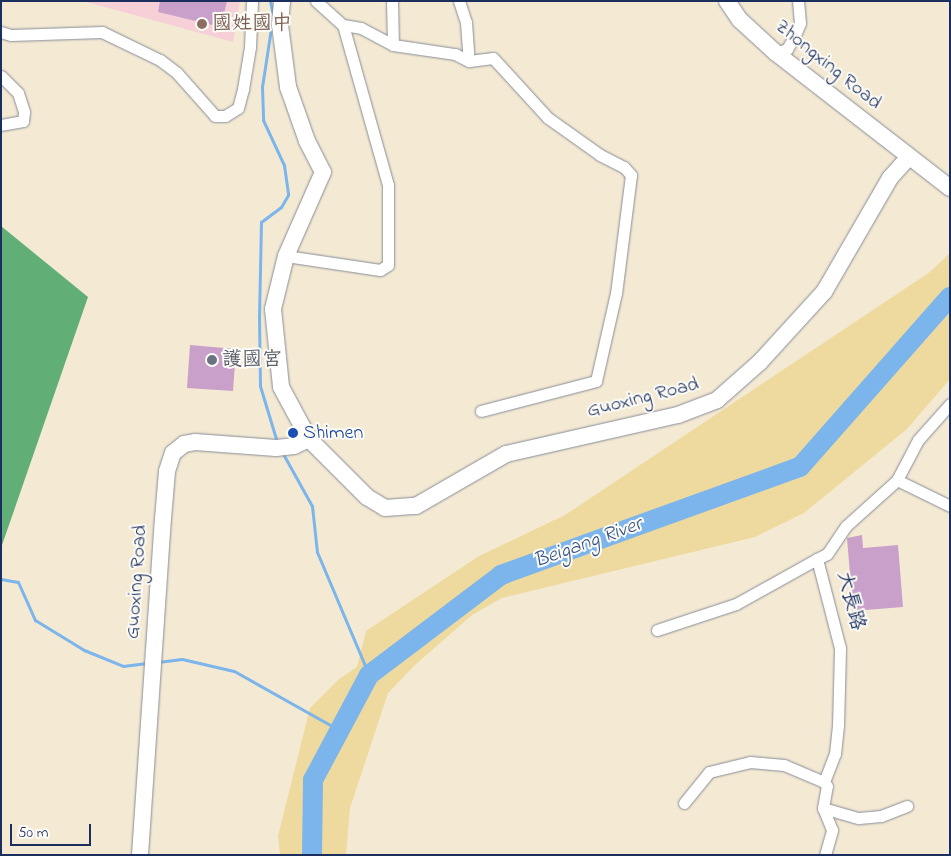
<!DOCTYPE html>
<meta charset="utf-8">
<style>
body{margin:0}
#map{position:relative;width:951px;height:856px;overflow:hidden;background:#f4ead3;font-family:"Indie Flower","LXGW WenKai TC",sans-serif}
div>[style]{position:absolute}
.built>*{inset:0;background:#f6cfd7}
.forest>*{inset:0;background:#62ae77}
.sand>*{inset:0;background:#eeda9e}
.stream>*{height:3px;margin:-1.5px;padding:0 1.5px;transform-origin:1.5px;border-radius:1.5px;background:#7bb5ec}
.river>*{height:20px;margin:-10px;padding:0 10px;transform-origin:10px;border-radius:10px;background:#7bb5ec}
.building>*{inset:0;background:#c9a0c9}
.roads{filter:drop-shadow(0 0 1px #888c98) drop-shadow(0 0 1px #888c98)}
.street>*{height:11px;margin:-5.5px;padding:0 5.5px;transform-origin:5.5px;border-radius:5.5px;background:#fff}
.secondary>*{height:16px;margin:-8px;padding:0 8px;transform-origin:8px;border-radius:8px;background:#fff}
.dots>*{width:14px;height:14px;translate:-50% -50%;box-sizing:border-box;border:2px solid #fdfcf7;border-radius:50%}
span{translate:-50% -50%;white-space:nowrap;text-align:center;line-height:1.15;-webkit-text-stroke:4px #fdfcf7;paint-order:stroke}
.education-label{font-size:20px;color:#785e54}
.left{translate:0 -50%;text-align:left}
.street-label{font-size:20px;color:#1b2f5e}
.worship-label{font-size:20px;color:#5b616d}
.transit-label{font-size:20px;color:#164399}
.water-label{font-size:21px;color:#385789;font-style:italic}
.frame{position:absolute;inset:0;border:2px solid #1b2f5e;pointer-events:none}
.scale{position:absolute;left:10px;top:824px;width:81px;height:22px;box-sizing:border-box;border:2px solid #1b2f5e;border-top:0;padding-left:6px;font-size:15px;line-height:18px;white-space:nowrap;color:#1b2f5e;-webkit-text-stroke:4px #fdfcf7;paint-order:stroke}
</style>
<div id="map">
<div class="built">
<div style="clip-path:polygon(83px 1px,240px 1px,233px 42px)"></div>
</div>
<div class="forest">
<div style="clip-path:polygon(1px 226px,88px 297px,1px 548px)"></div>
</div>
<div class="sand">
<div style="clip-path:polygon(950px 253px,950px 379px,907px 429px,804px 513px,755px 537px,502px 598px,472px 615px,415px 665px,388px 693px,350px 808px,346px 855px,280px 855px,278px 836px,310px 708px,339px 679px,357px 667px,366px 631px,479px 556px,565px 515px,930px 272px)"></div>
</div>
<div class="stream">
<div style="left:270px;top:1px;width:14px;rotate:78deg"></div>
<div style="left:273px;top:15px;width:73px;rotate:98.7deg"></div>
<div style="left:262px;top:87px;width:33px;rotate:88deg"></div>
<div style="left:263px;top:120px;width:50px;rotate:65deg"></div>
<div style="left:284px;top:165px;width:30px;rotate:82deg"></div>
<div style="left:288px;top:195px;width:14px;rotate:120deg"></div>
<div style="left:281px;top:207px;width:25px;rotate:143deg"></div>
<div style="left:261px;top:222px;width:93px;rotate:91.2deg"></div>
<div style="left:259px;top:315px;width:71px;rotate:89.2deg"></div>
<div style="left:260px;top:386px;width:59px;rotate:73.1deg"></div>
<div style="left:282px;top:452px;width:62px;rotate:60.9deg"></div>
<div style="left:312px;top:506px;width:46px;rotate:83.8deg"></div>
<div style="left:317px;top:552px;width:134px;rotate:67.1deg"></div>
<div style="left:1px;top:579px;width:17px;rotate:10deg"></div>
<div style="left:18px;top:582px;width:42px;rotate:65.9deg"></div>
<div style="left:35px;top:620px;width:57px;rotate:31.5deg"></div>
<div style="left:84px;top:650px;width:42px;rotate:22.3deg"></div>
<div style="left:123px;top:666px;width:26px;rotate:-7deg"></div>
<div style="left:158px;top:662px;width:24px;rotate:-7deg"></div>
<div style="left:182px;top:659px;width:53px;rotate:13deg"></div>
<div style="left:234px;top:671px;width:120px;rotate:29.3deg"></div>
</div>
<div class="river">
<div style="left:312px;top:855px;width:75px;rotate:-89.2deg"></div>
<div style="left:313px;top:780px;width:119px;rotate:-61.9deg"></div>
<div style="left:369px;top:675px;width:166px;rotate:-37.1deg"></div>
<div style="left:501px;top:575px;width:318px;rotate:-19.9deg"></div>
<div style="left:800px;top:467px;width:227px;rotate:-48.6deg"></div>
</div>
<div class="building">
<div style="clip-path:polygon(160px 1px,227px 1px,221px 27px,158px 12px)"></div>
<div style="clip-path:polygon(190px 345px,236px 349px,233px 391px,187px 388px)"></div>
<div style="clip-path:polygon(862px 535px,863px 548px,898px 545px,903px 607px,853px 611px,847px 538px)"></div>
</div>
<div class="roads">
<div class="street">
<div style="left:316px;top:1px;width:36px;rotate:42deg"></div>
<div style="left:343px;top:25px;width:18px;rotate:9deg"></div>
<div style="left:361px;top:28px;width:36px;rotate:28deg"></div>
<div style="left:393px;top:45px;width:44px;rotate:-91.3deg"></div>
<div style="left:459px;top:1px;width:22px;rotate:72deg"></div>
<div style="left:466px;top:22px;width:39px;rotate:86deg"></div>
<div style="left:1px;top:32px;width:10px;rotate:17deg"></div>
<div style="left:11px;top:35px;width:91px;rotate:-1.9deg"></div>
<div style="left:102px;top:32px;width:64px;rotate:25.8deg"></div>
<div style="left:160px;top:60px;width:21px;rotate:37deg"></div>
<div style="left:177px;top:73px;width:57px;rotate:48.5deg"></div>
<div style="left:215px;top:116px;width:10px"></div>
<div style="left:225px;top:116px;width:15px;rotate:-32deg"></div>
<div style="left:238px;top:108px;width:20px;rotate:-75deg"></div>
<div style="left:243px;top:89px;width:43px;rotate:-80.5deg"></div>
<div style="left:250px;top:47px;width:46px;rotate:-87.5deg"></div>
<div style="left:393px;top:45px;width:63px;rotate:8.3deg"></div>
<div style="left:455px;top:54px;width:16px;rotate:27deg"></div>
<div style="left:469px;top:61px;width:24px;rotate:-7deg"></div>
<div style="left:493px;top:58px;width:81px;rotate:47.5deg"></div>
<div style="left:548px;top:118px;width:64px;rotate:35.4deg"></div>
<div style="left:600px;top:155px;width:27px;rotate:27deg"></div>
<div style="left:624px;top:167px;width:11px;rotate:49deg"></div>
<div style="left:631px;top:175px;width:119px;rotate:97.2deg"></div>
<div style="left:616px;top:293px;width:90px;rotate:102.8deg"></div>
<div style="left:596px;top:381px;width:119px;rotate:165.4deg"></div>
<div style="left:776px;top:53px;width:12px;rotate:-20deg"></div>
<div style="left:787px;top:49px;width:16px;rotate:-60deg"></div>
<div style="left:795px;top:35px;width:13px;rotate:-67deg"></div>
<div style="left:800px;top:23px;width:22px;rotate:-95deg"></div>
<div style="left:1px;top:76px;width:24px;rotate:45deg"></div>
<div style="left:18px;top:93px;width:20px;rotate:72deg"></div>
<div style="left:24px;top:112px;width:9px;rotate:96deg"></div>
<div style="left:23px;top:121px;width:22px;rotate:170deg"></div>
<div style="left:286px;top:256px;width:95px;rotate:8.5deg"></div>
<div style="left:380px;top:270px;width:9px;rotate:-32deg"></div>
<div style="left:388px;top:265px;width:80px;rotate:-90deg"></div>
<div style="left:388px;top:185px;width:166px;rotate:-105.7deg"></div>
<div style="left:897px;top:480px;width:59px;rotate:26.1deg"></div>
<div style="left:657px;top:630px;width:83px;rotate:-18.2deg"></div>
<div style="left:736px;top:604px;width:93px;rotate:-29.1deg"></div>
<div style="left:684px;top:803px;width:40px;rotate:-51deg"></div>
<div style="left:709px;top:772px;width:42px;rotate:-13.7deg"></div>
<div style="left:750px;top:762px;width:34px;rotate:5deg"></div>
<div style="left:784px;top:765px;width:43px;rotate:23deg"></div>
<div style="left:823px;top:808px;width:37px;rotate:16deg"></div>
<div style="left:859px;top:818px;width:22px;rotate:-5deg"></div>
<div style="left:881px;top:816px;width:28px;rotate:-21deg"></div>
<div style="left:825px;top:855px;width:26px;rotate:-74deg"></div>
<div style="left:832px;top:830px;width:24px;rotate:-112deg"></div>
<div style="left:823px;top:808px;width:22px;rotate:-80deg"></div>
<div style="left:827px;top:786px;width:5px;rotate:-127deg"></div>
<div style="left:824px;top:782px;width:30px;rotate:-69deg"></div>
<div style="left:835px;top:754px;width:28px;rotate:-84deg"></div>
<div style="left:838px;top:726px;width:78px;rotate:-88.5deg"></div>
<div style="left:840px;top:648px;width:92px;rotate:-104.5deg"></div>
<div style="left:817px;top:559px;width:11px;rotate:-27deg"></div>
<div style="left:827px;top:554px;width:34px;rotate:-56deg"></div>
<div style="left:846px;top:526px;width:69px;rotate:-42deg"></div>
<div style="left:897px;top:480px;width:45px;rotate:-62.3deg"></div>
<div style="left:918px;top:440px;width:48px;rotate:-48.4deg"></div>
</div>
<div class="secondary">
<div style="left:282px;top:1px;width:24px;rotate:95deg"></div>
<div style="left:280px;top:25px;width:63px;rotate:82.6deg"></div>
<div style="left:288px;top:87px;width:57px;rotate:70.6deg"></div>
<div style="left:307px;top:141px;width:35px;rotate:63deg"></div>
<div style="left:323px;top:172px;width:92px;rotate:113.8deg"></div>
<div style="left:286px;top:256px;width:55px;rotate:103.8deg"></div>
<div style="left:273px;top:309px;width:78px;rotate:84.1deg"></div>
<div style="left:281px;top:387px;width:59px;rotate:61.7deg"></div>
<div style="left:309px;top:439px;width:82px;rotate:45deg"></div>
<div style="left:367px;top:497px;width:21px;rotate:31deg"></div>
<div style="left:385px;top:508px;width:31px;rotate:-4deg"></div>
<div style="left:416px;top:506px;width:104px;rotate:-30deg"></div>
<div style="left:506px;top:454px;width:176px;rotate:-12.8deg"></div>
<div style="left:678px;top:415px;width:42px;rotate:-21deg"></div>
<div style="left:717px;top:400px;width:57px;rotate:-41.5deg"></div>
<div style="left:760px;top:362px;width:95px;rotate:-47.6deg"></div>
<div style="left:824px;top:292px;width:132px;rotate:-59.9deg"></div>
<div style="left:890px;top:178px;width:28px;rotate:-48deg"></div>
<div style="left:727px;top:1px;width:23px;rotate:56deg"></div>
<div style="left:740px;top:20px;width:49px;rotate:42.5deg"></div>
<div style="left:776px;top:53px;width:220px;rotate:37.8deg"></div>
<div style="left:140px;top:855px;width:337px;rotate:-86.1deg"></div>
<div style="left:163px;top:519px;width:48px;rotate:-85.2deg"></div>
<div style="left:167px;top:471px;width:19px;rotate:-72deg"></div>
<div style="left:173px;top:453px;width:14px;rotate:-39deg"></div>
<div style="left:184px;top:444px;width:11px;rotate:-10deg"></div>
<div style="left:195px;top:442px;width:81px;rotate:4.2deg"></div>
<div style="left:276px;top:448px;width:18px;rotate:-6deg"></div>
<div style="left:294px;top:446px;width:17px;rotate:-25deg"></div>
</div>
</div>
<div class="dots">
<div style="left:202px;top:24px;background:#8d6e63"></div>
<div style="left:212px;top:360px;background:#6b7280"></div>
<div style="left:293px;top:433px;background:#1a4fb4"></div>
</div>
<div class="education-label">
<span class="left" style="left:212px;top:24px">國姓國中</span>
</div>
<div class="street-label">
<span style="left:828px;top:65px;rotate:39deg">Zhongxing Road</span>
<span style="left:643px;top:398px;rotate:-14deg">Guoxing Road</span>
<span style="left:137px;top:582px;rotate:-86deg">Guoxing Road</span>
<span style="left:850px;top:601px;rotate:75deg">大長路</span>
</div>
<div class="worship-label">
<span class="left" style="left:222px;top:360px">護國宮</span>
</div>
<div class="transit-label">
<span class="left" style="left:303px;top:433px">Shimen</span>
</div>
<div class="water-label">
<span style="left:588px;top:543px;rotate:-20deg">Beigang River</span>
</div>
<div class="frame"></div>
<div class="scale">50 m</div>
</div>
